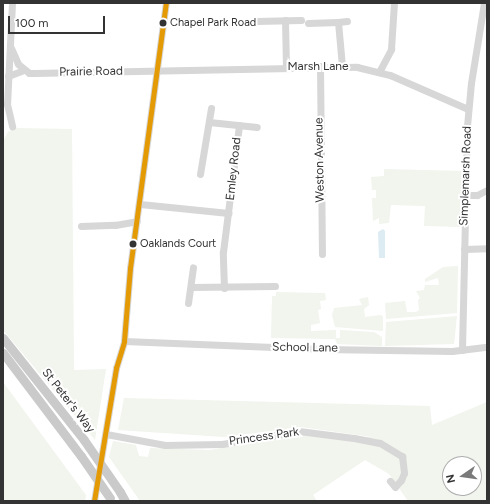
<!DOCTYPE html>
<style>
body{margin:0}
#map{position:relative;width:490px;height:504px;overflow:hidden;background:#fff;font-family:Figtree,sans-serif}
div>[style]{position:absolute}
.green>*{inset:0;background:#f1f5ed}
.water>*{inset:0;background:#ddebf3}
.minor>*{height:7px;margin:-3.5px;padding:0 3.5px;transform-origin:3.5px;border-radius:3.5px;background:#d7d7d7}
.major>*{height:9px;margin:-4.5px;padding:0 4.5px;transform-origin:4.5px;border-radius:4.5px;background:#cacaca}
.major-bridge>*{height:9px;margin:-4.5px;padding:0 4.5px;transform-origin:4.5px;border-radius:4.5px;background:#cacaca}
.bus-1>*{height:5px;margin:-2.5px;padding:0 2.5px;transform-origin:2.5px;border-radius:2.5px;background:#e39a05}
.dots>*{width:11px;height:11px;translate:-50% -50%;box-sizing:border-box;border:2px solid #fff;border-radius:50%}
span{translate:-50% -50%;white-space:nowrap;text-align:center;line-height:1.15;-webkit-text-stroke:4px #fff;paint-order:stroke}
.bus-label{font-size:11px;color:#333}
.left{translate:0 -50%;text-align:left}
.street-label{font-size:12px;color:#333}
.frame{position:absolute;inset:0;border:4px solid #333;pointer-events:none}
.north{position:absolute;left:442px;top:456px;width:40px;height:40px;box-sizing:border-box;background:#fff;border:1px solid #adadad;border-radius:50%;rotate:257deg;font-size:11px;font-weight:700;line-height:16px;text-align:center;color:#333}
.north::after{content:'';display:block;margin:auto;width:14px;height:18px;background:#7a7a7a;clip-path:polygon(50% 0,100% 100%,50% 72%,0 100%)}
.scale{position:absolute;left:8px;top:16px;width:97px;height:18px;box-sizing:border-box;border:2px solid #333;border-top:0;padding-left:5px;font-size:12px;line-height:14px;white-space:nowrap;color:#333;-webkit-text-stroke:3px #fff;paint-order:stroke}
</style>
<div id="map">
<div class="green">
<div style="clip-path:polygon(15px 128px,72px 129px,74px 370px,106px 369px,95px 440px,3px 330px,3px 141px,8px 132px)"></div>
<div style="clip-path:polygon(384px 169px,462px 171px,460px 227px,424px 226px,425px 206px,391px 205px,389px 223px,379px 224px,379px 218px,373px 221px,372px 198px,376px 198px,376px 190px,372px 190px,371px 177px,384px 176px)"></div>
<div style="clip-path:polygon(458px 266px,457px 313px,386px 319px,385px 303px,405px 301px,407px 312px,416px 312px,419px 310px,418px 300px,420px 298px,416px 291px,424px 290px,425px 285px,439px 285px,438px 278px,425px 282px,425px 279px,443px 267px)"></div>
<div style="clip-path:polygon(276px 292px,325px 293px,326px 300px,320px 301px,321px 309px,318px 310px,320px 323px,311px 325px,311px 331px,336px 330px,336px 338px,340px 338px,340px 330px,374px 332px,382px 337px,382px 346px,337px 344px,335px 339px,271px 338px,272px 296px,276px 296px)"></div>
<div style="clip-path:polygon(368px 297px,369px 305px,364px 309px,365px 317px,381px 315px,383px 317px,383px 331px,335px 327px,332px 315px,334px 308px,362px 305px,359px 299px)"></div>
<div style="clip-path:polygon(457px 316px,454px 344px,385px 346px,386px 322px)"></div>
<div style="clip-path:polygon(3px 382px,86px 495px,85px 501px,3px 501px)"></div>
<div style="clip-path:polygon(evenodd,124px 398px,430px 406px,432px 425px,487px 402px,487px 501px,408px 501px,389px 474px,365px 460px,313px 495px,317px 501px,140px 501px,109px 457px,113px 441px,136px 445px,139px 456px,148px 457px,150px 448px,210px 450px,297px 435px,372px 437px,301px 427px,224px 437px,118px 430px,124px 398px,450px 464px,474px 464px,474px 488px,450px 488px,450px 464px)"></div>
</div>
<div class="water">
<div style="clip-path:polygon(383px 229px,385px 231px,385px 258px,379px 258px,378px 232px)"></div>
</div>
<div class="minor">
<div style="left:12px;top:3px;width:101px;rotate:92.8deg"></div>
<div style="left:7px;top:104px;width:23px;rotate:77deg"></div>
<div style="left:285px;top:20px;width:47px;rotate:88.8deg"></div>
<div style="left:256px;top:21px;width:45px;rotate:-1.3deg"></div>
<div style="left:338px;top:22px;width:9px;rotate:-6deg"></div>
<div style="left:308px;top:23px;width:30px;rotate:-2deg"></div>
<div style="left:338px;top:22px;width:44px;rotate:84.8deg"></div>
<div style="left:11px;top:48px;width:17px;rotate:66deg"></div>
<div style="left:18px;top:64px;width:14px;rotate:39deg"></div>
<div style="left:29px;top:73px;width:5px"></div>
<div style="left:34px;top:73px;width:323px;rotate:-1.1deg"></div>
<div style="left:357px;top:67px;width:34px;rotate:14deg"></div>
<div style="left:390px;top:75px;width:85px;rotate:23.6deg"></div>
<div style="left:320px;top:66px;width:188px;rotate:89.4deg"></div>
<div style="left:379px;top:72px;width:26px;rotate:-62deg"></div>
<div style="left:391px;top:49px;width:46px;rotate:-86.3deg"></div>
<div style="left:8px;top:76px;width:17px;rotate:-21deg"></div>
<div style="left:209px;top:122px;width:48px;rotate:5.9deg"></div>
<div style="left:200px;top:174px;width:67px;rotate:-80.5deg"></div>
<div style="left:465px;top:195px;width:12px"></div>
<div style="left:477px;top:195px;width:11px;rotate:-27deg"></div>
<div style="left:140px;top:204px;width:89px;rotate:5.8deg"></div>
<div style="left:81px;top:226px;width:34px;rotate:-2deg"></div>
<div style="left:115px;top:225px;width:22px;rotate:-10deg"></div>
<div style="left:464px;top:249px;width:23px;rotate:-2deg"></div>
<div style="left:191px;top:287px;width:84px;rotate:-0.7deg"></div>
<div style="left:224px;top:288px;width:36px;rotate:-92deg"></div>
<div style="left:223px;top:252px;width:128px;rotate:-82.8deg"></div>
<div style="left:188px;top:303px;width:36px;rotate:-82deg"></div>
<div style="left:124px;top:341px;width:199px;rotate:2.3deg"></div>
<div style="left:323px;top:349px;width:129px;rotate:0.9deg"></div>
<div style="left:452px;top:351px;width:35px;rotate:-7deg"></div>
<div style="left:462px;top:350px;width:224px;rotate:-88.7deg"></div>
<div style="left:467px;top:126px;width:43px;rotate:-84.7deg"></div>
<div style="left:471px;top:83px;width:81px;rotate:-80.8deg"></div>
<div style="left:106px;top:434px;width:60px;rotate:10.6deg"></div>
<div style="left:165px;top:445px;width:57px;rotate:-1deg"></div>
<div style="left:222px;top:444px;width:78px;rotate:-9.6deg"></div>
<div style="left:299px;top:431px;width:55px;rotate:7.3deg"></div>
<div style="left:354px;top:438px;width:26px;rotate:11deg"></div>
<div style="left:380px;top:443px;width:26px;rotate:31deg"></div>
<div style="left:402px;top:456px;width:17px;rotate:83deg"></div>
<div style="left:404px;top:473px;width:8px;rotate:113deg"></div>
<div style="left:401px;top:480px;width:9px;rotate:131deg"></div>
<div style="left:395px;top:487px;width:8px;rotate:-130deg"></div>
<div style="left:94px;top:501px;width:135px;rotate:-80.6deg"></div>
<div style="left:116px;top:368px;width:28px;rotate:-73deg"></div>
<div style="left:124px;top:341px;width:73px;rotate:-85.3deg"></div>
<div style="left:130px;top:268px;width:267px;rotate:-82.3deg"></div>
</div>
<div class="major">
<div style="left:3px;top:338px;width:130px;rotate:51.5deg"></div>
<div style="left:3px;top:353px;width:129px;rotate:52.9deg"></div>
<div style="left:120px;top:492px;width:10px;rotate:61deg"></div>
</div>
<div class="major-bridge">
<div style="left:84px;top:440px;width:63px;rotate:55.3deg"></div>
<div style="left:81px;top:456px;width:51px;rotate:55.4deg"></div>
</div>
<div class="bus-1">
<div style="left:94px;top:501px;width:135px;rotate:-80.6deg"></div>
<div style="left:116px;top:368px;width:28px;rotate:-73deg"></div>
<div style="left:124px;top:341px;width:73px;rotate:-85.3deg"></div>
<div style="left:130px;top:268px;width:267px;rotate:-82.3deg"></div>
</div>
<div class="dots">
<div style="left:163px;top:23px;background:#333"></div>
<div style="left:133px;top:244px;background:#333"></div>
</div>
<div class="bus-label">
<span class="left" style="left:170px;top:23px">Chapel Park Road</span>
<span class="left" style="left:140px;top:244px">Oaklands Court</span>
</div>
<div class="street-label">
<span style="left:318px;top:67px">Marsh Lane</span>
<span style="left:91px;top:72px;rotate:-1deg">Prairie Road</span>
<span style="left:320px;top:160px;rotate:-91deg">Weston Avenue</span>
<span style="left:234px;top:169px;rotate:-84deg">Emley Road</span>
<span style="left:466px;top:176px;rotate:-88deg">Simplemarsh Road</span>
<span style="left:305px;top:348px;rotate:1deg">School Lane</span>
<span style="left:68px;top:401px;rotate:52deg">St Peter's Way</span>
<span style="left:264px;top:437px;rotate:-8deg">Princess Park</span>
</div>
<div class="frame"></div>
<div class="north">N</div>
<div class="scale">100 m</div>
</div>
